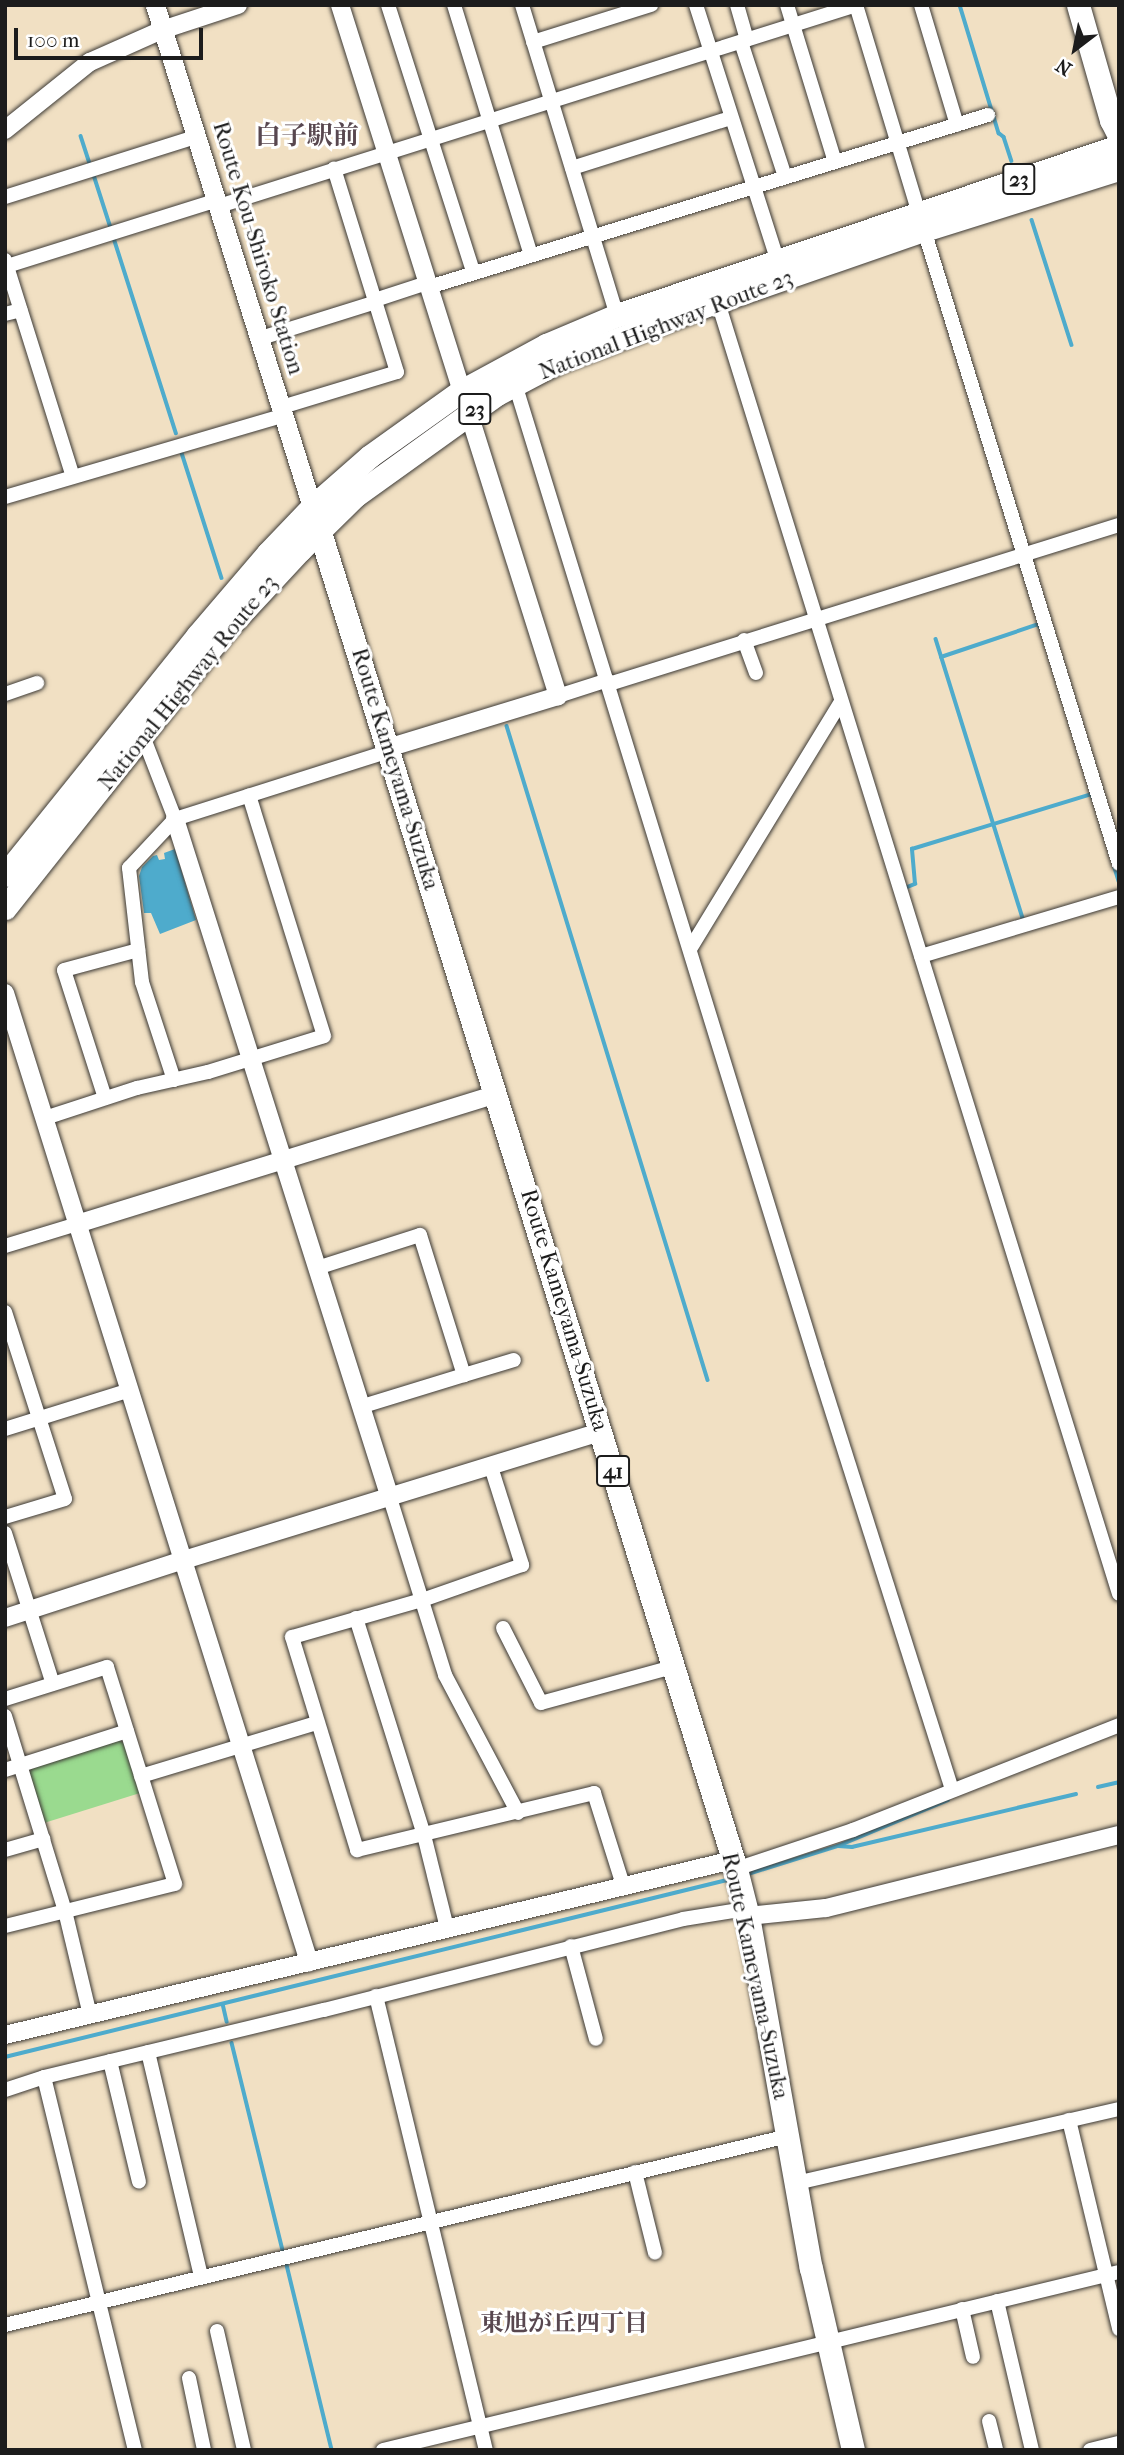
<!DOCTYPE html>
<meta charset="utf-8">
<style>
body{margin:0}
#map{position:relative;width:1124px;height:2455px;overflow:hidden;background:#f1e0c3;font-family:"IM FELL French Canon","Noto Serif JP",serif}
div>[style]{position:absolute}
.green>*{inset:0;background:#9ada8f}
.water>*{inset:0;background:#4eabcc}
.stream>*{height:3.5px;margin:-1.75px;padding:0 1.75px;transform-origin:1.75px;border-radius:1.75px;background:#4eabcc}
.roads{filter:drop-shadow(0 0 2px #3c3935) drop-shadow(0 0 2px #3c3935)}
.minor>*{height:14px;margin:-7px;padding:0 7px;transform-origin:7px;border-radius:7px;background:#fff}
.tertiary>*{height:18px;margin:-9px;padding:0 9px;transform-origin:9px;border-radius:9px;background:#fff}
.secondary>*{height:19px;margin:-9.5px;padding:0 9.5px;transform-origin:9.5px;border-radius:9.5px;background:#fff}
.primary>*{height:23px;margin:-11.5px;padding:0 11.5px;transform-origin:11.5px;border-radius:11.5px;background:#fff}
.trunk>*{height:23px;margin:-11.5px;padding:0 11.5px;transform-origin:11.5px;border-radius:11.5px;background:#fff}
span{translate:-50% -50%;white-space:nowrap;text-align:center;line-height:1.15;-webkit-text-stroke:6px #fff;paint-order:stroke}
.shield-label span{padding:2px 5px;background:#fff;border:2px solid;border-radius:5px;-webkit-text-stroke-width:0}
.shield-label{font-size:21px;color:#1c1c1c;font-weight:700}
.street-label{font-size:23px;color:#1c1c1c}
.neighbourhood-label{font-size:24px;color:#58474f;font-weight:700}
.quarter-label{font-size:26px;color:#58474f;font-weight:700}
.frame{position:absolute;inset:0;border:7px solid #1c1c1c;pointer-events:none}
.north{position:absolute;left:1040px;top:14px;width:70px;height:70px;-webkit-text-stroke:5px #fff;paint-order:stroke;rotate:212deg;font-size:19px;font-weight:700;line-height:28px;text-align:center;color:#1c1c1c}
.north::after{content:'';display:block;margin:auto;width:24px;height:32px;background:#1c1c1c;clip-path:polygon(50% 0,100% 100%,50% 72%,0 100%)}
.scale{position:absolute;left:14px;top:28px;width:189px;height:32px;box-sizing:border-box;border:4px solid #1c1c1c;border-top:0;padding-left:9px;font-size:21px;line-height:24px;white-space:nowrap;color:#1c1c1c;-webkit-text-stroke:5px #fff;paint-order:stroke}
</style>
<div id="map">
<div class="green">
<div style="clip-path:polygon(118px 1740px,124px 1743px,140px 1793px,44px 1823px,29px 1773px,32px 1768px)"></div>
</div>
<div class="water">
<div style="clip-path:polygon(175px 849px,196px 920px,160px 934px,151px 913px,144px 913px,139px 876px,142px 867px,153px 856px,157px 855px,159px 860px,165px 859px,164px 853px)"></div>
</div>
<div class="stream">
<div style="left:960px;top:5px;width:134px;rotate:73.1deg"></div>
<div style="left:999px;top:133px;width:6px;rotate:39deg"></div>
<div style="left:1004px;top:137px;width:25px;rotate:72deg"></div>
<div style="left:81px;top:136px;width:29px;rotate:72deg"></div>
<div style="left:93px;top:172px;width:59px;rotate:72.2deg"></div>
<div style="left:1032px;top:220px;width:131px;rotate:72.3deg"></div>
<div style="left:113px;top:235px;width:208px;rotate:72.3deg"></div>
<div style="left:182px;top:453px;width:131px;rotate:72.3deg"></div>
<div style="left:936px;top:639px;width:295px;rotate:72.7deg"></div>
<div style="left:941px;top:657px;width:103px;rotate:-18.6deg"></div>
<div style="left:1039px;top:624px;width:3px;rotate:72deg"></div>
<div style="left:507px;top:726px;width:684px;rotate:72.92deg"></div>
<div style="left:1115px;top:868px;width:14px;rotate:73deg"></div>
<div style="left:905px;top:888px;width:11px;rotate:-22deg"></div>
<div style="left:915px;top:884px;width:35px;rotate:-95deg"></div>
<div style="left:912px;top:849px;width:188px;rotate:-17deg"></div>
<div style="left:1092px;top:794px;width:3px;rotate:72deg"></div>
<div style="left:1098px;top:1787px;width:22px;rotate:-13deg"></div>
<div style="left:839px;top:1846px;width:13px;rotate:4deg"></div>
<div style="left:852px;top:1847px;width:230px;rotate:-13.3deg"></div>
<div style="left:748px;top:1874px;width:94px;rotate:-17.3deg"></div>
<div style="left:838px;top:1846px;width:119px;rotate:-22.7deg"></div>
<div style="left:223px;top:2004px;width:18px;rotate:77deg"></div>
<div style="left:232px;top:2043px;width:217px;rotate:76.2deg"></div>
<div style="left:5px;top:2057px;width:743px;rotate:-13.77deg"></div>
<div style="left:286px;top:2261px;width:195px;rotate:76.3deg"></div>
</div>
<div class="roads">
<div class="minor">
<div style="left:388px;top:5px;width:280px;rotate:72.3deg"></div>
<div style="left:454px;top:5px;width:262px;rotate:72.9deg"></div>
<div style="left:522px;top:5px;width:324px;rotate:73deg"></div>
<div style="left:696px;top:5px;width:267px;rotate:72.3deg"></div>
<div style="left:737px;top:5px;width:36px;rotate:74deg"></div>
<div style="left:787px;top:5px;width:164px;rotate:73deg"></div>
<div style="left:856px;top:5px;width:215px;rotate:73.2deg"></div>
<div style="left:921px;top:5px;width:125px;rotate:73.3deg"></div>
<div style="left:533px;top:42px;width:124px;rotate:-17.4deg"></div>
<div style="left:741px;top:42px;width:142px;rotate:71.9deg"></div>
<div style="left:572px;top:168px;width:167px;rotate:-17.5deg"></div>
<div style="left:5px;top:197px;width:202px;rotate:-17.5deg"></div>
<div style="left:219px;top:206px;width:669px;rotate:-17.49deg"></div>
<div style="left:924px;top:230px;width:663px;rotate:72.9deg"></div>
<div style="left:5px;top:260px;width:227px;rotate:72.6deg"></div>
<div style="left:7px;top:266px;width:220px;rotate:-17.4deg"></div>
<div style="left:429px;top:287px;width:585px;rotate:-17.1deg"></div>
<div style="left:716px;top:296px;width:1359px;rotate:72.75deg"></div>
<div style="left:375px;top:300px;width:55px;rotate:-18.1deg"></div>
<div style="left:5px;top:314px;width:16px;rotate:-14deg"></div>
<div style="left:261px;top:338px;width:121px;rotate:-17.4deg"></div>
<div style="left:515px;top:384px;width:1025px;rotate:72.87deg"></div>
<div style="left:817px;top:1364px;width:447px;rotate:72.4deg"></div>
<div style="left:282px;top:407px;width:120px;rotate:-16.9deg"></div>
<div style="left:397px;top:372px;width:213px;rotate:-107.2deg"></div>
<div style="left:5px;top:497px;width:292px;rotate:-16.3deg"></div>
<div style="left:744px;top:640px;width:35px;rotate:70deg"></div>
<div style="left:609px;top:684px;width:534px;rotate:-17.32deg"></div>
<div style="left:5px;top:694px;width:34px;rotate:-19deg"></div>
<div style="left:558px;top:696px;width:52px;rotate:-17.7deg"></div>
<div style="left:143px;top:736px;width:89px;rotate:68.9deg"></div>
<div style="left:690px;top:949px;width:289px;rotate:-58.6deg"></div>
<div style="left:921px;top:956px;width:207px;rotate:-16.6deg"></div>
<div style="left:174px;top:1080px;width:103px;rotate:-108.1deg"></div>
<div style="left:142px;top:982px;width:115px;rotate:-96.5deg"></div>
<div style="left:129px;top:868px;width:67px;rotate:-46.8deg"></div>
<div style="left:175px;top:819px;width:225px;rotate:-17.6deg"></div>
<div style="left:105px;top:1098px;width:134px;rotate:-107.8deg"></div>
<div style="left:64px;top:970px;width:77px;rotate:-15.1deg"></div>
<div style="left:45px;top:1118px;width:97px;rotate:-18.1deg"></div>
<div style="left:137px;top:1088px;width:73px;rotate:-12.7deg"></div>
<div style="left:208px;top:1072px;width:121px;rotate:-17.2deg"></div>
<div style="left:324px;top:1036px;width:252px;rotate:-107.3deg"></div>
<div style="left:5px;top:1246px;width:75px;rotate:-17deg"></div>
<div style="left:317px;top:1268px;width:108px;rotate:-17.8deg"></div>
<div style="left:420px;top:1235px;width:147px;rotate:72.6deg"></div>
<div style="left:464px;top:1375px;width:109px;rotate:162.9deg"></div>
<div style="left:5px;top:1312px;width:196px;rotate:72.2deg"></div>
<div style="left:65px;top:1499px;width:63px;rotate:163.3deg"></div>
<div style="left:464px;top:1375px;width:52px;rotate:-16.7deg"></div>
<div style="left:5px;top:1429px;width:131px;rotate:-17.3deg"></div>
<div style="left:491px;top:1467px;width:103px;rotate:72.4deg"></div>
<div style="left:522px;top:1565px;width:106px;rotate:160.7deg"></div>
<div style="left:422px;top:1600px;width:135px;rotate:164.1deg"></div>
<div style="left:292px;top:1637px;width:223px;rotate:73deg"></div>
<div style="left:357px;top:1850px;width:244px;rotate:-13.5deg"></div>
<div style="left:594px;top:1793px;width:96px;rotate:72.5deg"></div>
<div style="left:390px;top:1498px;width:185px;rotate:72.7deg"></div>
<div style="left:445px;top:1675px;width:156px;rotate:62.1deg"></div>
<div style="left:5px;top:1533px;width:158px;rotate:72.4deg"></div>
<div style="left:356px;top:1618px;width:227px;rotate:72.6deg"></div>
<div style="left:424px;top:1835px;width:96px;rotate:76.1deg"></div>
<div style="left:503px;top:1628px;width:84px;rotate:63.1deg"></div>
<div style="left:541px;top:1703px;width:137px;rotate:-15.3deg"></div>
<div style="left:5px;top:1699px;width:107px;rotate:-17.4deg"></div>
<div style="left:107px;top:1667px;width:227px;rotate:72.6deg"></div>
<div style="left:175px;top:1884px;width:175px;rotate:166.1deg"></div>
<div style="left:5px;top:1716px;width:204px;rotate:72.9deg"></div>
<div style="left:65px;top:1911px;width:107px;rotate:76.5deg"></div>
<div style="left:5px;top:1770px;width:128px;rotate:-17.7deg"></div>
<div style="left:141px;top:1776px;width:184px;rotate:-16.8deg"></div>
<div style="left:5px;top:1850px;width:40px;rotate:-16deg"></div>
<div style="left:736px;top:1869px;width:123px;rotate:-18.4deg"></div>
<div style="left:853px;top:1830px;width:286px;rotate:-21.5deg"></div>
<div style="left:571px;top:1946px;width:96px;rotate:75deg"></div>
<div style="left:376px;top:1996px;width:467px;rotate:76.4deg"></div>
<div style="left:148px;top:2052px;width:231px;rotate:76.7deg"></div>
<div style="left:110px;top:2061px;width:124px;rotate:76.5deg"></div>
<div style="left:44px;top:2077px;width:384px;rotate:76.3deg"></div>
<div style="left:5px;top:2090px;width:41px;rotate:-18.4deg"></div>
<div style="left:44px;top:2077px;width:288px;rotate:-13.5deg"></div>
<div style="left:324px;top:2010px;width:370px;rotate:-14.2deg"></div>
<div style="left:683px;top:1919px;width:57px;rotate:-9.1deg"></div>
<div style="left:1069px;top:2120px;width:215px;rotate:76.5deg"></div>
<div style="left:635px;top:2172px;width:83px;rotate:76.1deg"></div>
<div style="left:796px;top:2183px;width:331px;rotate:-12.9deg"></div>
<div style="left:997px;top:2301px;width:153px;rotate:76.8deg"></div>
<div style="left:962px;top:2309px;width:49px;rotate:77.1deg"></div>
<div style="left:5px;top:2325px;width:805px;rotate:-13.57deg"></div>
<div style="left:217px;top:2331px;width:122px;rotate:77.2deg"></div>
<div style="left:189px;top:2378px;width:74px;rotate:78.2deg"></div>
<div style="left:989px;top:2421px;width:30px;rotate:76deg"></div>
<div style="left:383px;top:2450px;width:757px;rotate:-13.6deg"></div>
<div style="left:1090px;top:2450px;width:30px;rotate:-14deg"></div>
</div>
<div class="tertiary">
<div style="left:340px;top:5px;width:725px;rotate:72.49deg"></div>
<div style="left:558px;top:696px;width:178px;rotate:163deg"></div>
<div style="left:5px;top:130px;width:109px;rotate:-38.7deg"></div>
<div style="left:90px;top:62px;width:79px;rotate:-24deg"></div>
<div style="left:162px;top:30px;width:80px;rotate:-18.2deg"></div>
<div style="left:175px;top:819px;width:712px;rotate:72.43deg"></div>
<div style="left:5px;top:993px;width:1016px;rotate:72.58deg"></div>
<div style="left:77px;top:1224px;width:439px;rotate:-17.2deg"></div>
<div style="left:5px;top:1618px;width:188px;rotate:-18deg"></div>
<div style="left:184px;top:1560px;width:436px;rotate:-17.1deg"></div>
<div style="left:748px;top:1916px;width:78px;rotate:-5.9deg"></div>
<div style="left:826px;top:1908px;width:302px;rotate:-14deg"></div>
<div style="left:5px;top:2035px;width:749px;rotate:-13.52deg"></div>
</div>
<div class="secondary">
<div style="left:155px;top:5px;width:526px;rotate:72.63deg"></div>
</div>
<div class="primary">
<div style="left:1078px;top:5px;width:120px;rotate:74deg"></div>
<div style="left:1111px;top:120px;width:18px;rotate:63deg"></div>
<div style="left:314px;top:513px;width:1420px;rotate:72.71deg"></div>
<div style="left:736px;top:1869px;width:49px;rotate:75.7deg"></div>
<div style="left:748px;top:1916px;width:358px;rotate:79.9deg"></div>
<div style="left:811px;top:2268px;width:187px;rotate:77deg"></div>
</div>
<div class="trunk">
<div style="left:5px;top:875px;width:307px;rotate:-51.2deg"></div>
<div style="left:197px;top:636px;width:109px;rotate:-49.5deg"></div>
<div style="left:268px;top:553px;width:64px;rotate:-46.3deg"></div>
<div style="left:312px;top:507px;width:77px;rotate:-41.3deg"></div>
<div style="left:370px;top:456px;width:112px;rotate:-35.5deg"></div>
<div style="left:461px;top:391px;width:97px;rotate:-28.4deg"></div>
<div style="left:546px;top:345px;width:77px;rotate:-22.9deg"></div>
<div style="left:617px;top:315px;width:530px;rotate:-18.61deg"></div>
<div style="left:5px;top:908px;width:348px;rotate:-51.6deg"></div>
<div style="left:221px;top:635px;width:116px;rotate:-47.1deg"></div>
<div style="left:300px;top:550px;width:77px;rotate:-44.5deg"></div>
<div style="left:355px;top:496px;width:175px;rotate:-35.7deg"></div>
<div style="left:497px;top:394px;width:69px;rotate:-27.7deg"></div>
<div style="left:558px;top:362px;width:156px;rotate:-21deg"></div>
<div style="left:704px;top:306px;width:233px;rotate:-19.1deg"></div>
<div style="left:924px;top:230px;width:204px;rotate:-17.4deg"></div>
</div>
</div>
<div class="shield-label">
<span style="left:1019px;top:179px">23</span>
<span style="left:475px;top:409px">23</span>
<span style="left:613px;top:1471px">41</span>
</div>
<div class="street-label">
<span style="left:258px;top:248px;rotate:73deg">Route Kou-Shiroko Station</span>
<span style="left:666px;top:325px;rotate:-21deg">National Highway Route 23</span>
<span style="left:188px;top:683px;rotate:-51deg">National Highway Route 23</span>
<span style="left:395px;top:769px;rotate:73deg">Route Kameyama-Suzuka</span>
<span style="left:564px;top:1310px;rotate:73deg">Route Kameyama-Suzuka</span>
<span style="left:755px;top:1976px;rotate:78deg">Route Kameyama-Suzuka</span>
</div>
<div class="neighbourhood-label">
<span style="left:564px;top:2324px">東旭が丘四丁目</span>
</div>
<div class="quarter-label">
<span style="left:307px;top:136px">白子駅前</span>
</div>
<div class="frame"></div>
<div class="north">N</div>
<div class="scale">100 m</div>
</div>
